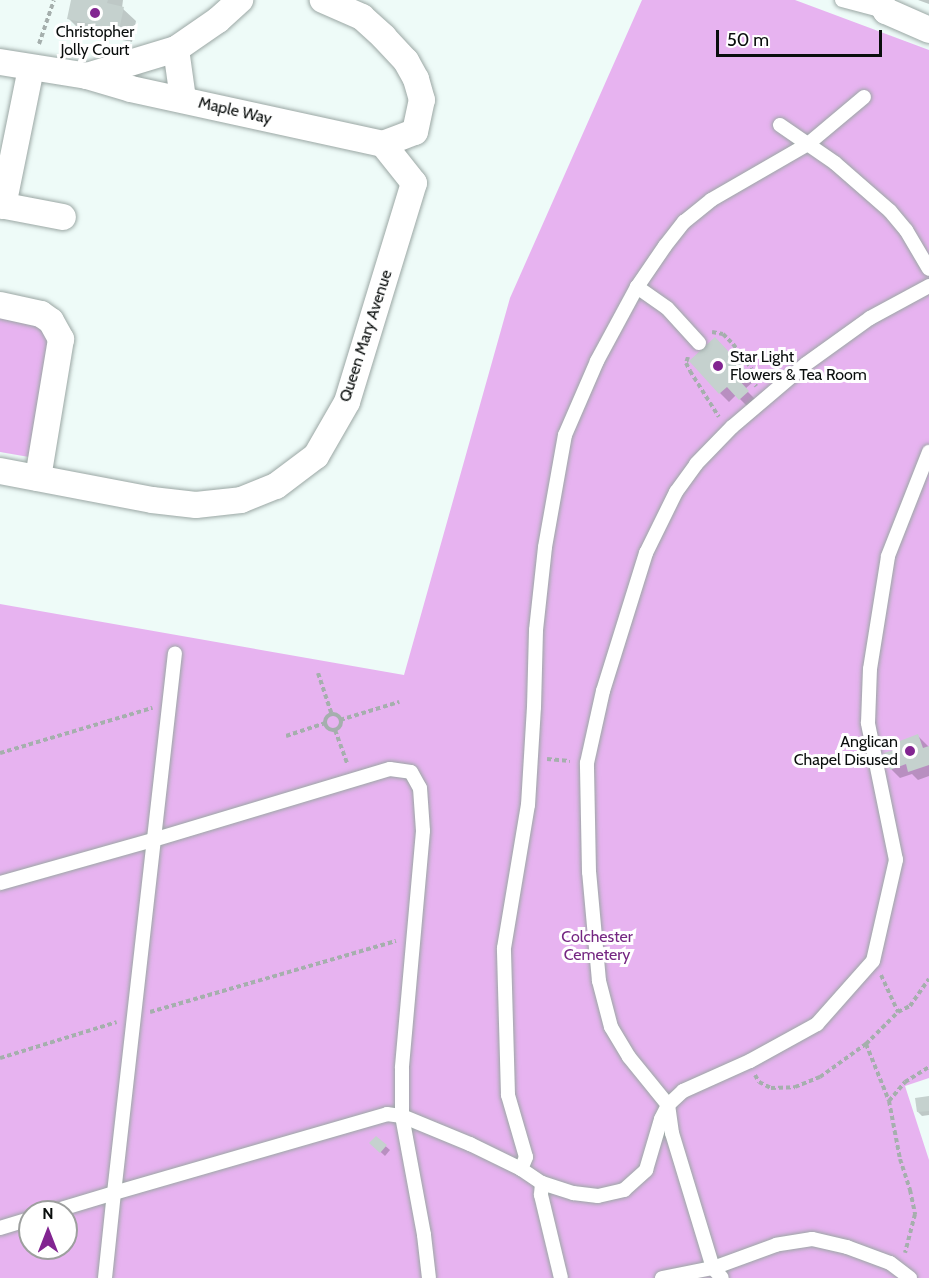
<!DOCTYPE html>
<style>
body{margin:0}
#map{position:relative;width:929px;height:1278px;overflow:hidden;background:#eefbf8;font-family:Cabin,sans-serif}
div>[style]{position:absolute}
.green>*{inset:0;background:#e7b3f0}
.shadow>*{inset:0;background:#0003}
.building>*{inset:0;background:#c5d1ce}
.path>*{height:4px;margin-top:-2px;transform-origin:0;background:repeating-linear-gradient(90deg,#a5afad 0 4.5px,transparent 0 7.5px)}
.path>.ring{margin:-2px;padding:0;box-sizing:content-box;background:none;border:4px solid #a5afad;border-radius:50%}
.roads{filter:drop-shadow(0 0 2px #9ba7a4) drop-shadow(0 0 2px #9ba7a4)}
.service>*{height:14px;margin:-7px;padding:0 7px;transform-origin:7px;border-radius:7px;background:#fff}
.minor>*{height:26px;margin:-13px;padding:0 13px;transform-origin:13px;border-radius:13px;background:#fff}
.dots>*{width:16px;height:16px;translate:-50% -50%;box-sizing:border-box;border:3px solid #fff;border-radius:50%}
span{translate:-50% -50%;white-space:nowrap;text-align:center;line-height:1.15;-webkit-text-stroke:6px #fff;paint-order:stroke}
.poi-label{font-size:16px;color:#0a0e0d}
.left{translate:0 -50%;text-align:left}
.right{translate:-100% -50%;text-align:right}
.street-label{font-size:16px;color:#0a0e0d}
.park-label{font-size:16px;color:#752782}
.north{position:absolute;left:18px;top:1200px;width:60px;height:60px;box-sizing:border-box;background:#fff;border:2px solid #9d9f9e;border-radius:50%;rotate:0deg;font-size:16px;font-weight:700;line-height:24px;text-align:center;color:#0a0e0d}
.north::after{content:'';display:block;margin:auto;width:21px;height:27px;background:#822591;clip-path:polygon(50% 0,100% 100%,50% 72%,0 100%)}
.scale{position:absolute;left:716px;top:30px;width:166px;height:27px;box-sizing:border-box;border:3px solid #0a0e0d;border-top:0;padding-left:8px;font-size:18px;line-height:21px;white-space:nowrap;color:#0a0e0d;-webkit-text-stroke:4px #fff;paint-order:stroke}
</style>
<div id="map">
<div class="green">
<div style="clip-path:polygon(evenodd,642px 0,795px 0,929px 50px,929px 1078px,905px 1086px,929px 1160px,929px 1278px,0 1278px,0 604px,404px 675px,510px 298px,642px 0,30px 1212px,66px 1212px,66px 1248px,30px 1248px,30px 1212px)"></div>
<div style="clip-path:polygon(0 310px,53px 332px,29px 457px,0 452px)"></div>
</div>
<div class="shadow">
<div style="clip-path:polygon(73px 0,123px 0,122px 8px,136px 21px,132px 42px,82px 32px,69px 19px)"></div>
<div style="clip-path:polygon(918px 0,929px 0,929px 4px)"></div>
<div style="clip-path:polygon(724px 348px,754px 381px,745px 389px,756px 400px,748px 407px,736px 395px,729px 402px,720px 393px)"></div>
<div style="clip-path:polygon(918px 736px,929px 747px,929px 776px,918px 780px,912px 774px,900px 778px,891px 769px,901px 749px)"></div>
<div style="clip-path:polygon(929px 1098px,929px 1115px,922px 1116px,918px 1112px)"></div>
<div style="clip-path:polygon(376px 1138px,390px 1150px,385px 1156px,371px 1143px)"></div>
</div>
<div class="building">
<div style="clip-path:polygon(71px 0,108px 0,107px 3px,124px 7px,119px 30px,67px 19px)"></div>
<div style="clip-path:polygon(715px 337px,747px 371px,738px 379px,749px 391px,739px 400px,727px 387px,719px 394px,689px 361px)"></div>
<div style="clip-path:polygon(918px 734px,923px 748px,929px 746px,929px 765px,908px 772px,906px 764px,890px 770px,884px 753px,899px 748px,897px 742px)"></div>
<div style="clip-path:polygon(929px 1096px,929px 1111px,917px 1112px,915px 1098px)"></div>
<div style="clip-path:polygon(376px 1136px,387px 1145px,380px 1153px,369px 1143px)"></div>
</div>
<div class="path">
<div style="left:39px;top:44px;width:46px;rotate:-71.2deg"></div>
<div style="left:712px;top:332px;width:11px;rotate:10deg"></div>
<div style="left:723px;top:334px;width:14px;rotate:45deg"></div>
<div style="left:733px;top:344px;width:31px;rotate:53deg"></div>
<div style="left:752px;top:369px;width:10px;rotate:96deg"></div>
<div style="left:751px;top:379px;width:9px;rotate:54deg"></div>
<div style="left:688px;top:357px;width:6px;rotate:108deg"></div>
<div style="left:686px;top:363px;width:9px;rotate:63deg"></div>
<div style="left:690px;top:371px;width:54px;rotate:57.8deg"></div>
<div style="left:318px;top:673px;width:44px;rotate:71.6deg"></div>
<div class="ring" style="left:325px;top:714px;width:12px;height:12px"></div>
<div style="left:340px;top:720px;width:62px;rotate:-17deg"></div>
<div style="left:335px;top:730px;width:37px;rotate:70deg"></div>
<div style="left:286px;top:736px;width:41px;rotate:-18.4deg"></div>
<div style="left:0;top:753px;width:159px;rotate:-16.5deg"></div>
<div style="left:547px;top:759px;width:23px;rotate:5deg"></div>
<div style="left:881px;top:975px;width:41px;rotate:65.3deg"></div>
<div style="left:898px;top:1012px;width:13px;rotate:-27deg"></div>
<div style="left:910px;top:1006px;width:33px;rotate:-55deg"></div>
<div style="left:150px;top:1012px;width:256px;rotate:-16.1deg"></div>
<div style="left:866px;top:1044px;width:61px;rotate:68deg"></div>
<div style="left:889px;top:1101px;width:59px;rotate:79.3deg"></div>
<div style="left:900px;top:1159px;width:33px;rotate:72deg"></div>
<div style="left:910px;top:1190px;width:25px;rotate:78deg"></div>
<div style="left:915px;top:1214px;width:40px;rotate:104.4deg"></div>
<div style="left:0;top:1058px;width:122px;rotate:-17.1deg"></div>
<div style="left:755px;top:1075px;width:8px;rotate:60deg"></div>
<div style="left:759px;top:1082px;width:13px;rotate:27deg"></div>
<div style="left:771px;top:1088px;width:24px;rotate:-2deg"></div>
<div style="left:795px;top:1087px;width:27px;rotate:-22deg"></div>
<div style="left:820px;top:1077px;width:57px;rotate:-35.7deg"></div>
<div style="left:866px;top:1044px;width:45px;rotate:-45deg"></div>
<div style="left:889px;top:1101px;width:25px;rotate:-50deg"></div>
<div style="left:905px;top:1082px;width:28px;rotate:-32deg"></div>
</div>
<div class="roads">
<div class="service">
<div style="left:842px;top:0;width:43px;rotate:14.7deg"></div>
<div style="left:780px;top:125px;width:67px;rotate:34.6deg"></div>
<div style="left:835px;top:163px;width:73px;rotate:41.1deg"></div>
<div style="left:890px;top:211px;width:25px;rotate:50deg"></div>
<div style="left:906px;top:230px;width:45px;rotate:59.5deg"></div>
<div style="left:699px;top:343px;width:47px;rotate:-132.4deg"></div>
<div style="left:667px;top:308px;width:37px;rotate:-145deg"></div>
<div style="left:637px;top:287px;width:50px;rotate:-55.7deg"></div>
<div style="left:665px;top:246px;width:31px;rotate:-52deg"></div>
<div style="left:684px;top:222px;width:35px;rotate:-39deg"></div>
<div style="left:711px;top:200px;width:112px;rotate:-30deg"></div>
<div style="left:808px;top:144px;width:73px;rotate:-40deg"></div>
<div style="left:0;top:883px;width:159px;rotate:-15.7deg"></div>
<div style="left:153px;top:840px;width:247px;rotate:-16.7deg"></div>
<div style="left:390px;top:769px;width:21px;rotate:8deg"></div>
<div style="left:411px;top:772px;width:18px;rotate:61deg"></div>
<div style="left:420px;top:788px;width:43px;rotate:86deg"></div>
<div style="left:423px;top:831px;width:238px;rotate:95.1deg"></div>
<div style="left:402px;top:1068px;width:48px;rotate:90deg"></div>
<div style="left:402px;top:1116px;width:121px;rotate:79.5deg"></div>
<div style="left:424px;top:1235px;width:43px;rotate:83.4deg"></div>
<div style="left:521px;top:1169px;width:13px;rotate:-67deg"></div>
<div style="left:526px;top:1157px;width:65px;rotate:-106.2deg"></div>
<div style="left:508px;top:1095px;width:147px;rotate:-91.6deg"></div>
<div style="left:504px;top:948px;width:145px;rotate:-80.5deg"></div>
<div style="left:528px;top:805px;width:98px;rotate:-86.5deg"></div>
<div style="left:534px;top:707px;width:77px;rotate:-88.5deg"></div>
<div style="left:536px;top:630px;width:83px;rotate:-83.8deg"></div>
<div style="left:545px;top:547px;width:114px;rotate:-79.9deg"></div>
<div style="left:565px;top:435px;width:81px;rotate:-66.6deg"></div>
<div style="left:597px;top:361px;width:84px;rotate:-61.6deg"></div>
<div style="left:542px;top:1183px;width:12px;rotate:95deg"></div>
<div style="left:541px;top:1195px;width:85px;rotate:76.5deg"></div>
<div style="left:51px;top:1212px;width:66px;rotate:-16.8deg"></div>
<div style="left:114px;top:1193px;width:543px;rotate:-83.56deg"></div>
<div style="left:0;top:1228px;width:31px;rotate:-17deg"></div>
<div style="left:105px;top:1278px;width:85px;rotate:-84deg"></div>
<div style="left:114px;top:1193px;width:284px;rotate:-16.1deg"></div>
<div style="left:387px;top:1114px;width:15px;rotate:8deg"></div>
<div style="left:402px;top:1116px;width:74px;rotate:22.4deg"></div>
<div style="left:470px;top:1144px;width:57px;rotate:26.1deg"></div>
<div style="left:521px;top:1169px;width:25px;rotate:34deg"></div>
<div style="left:542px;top:1183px;width:33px;rotate:18deg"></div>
<div style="left:573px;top:1193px;width:25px;rotate:7deg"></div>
<div style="left:598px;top:1196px;width:27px;rotate:-13deg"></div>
<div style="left:624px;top:1190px;width:30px;rotate:-42deg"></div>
<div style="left:646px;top:1170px;width:53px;rotate:-73.6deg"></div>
<div style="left:661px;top:1119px;width:16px;rotate:-63deg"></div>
<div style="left:668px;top:1105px;width:21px;rotate:-43deg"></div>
<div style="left:683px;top:1091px;width:73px;rotate:-24.1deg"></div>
<div style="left:750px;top:1061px;width:77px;rotate:-28.9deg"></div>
<div style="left:817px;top:1024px;width:84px;rotate:-48.4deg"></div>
<div style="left:873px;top:961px;width:104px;rotate:-77.2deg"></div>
<div style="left:896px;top:860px;width:140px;rotate:-101.6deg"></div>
<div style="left:868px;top:723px;width:54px;rotate:-87.9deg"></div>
<div style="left:870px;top:669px;width:114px;rotate:-80.9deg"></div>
<div style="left:888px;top:556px;width:112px;rotate:-68.5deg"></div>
<div style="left:662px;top:1278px;width:52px;rotate:-11.1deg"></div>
<div style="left:713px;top:1268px;width:13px;rotate:48deg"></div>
<div style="left:910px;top:1278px;width:25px;rotate:-143deg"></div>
<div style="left:890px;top:1263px;width:46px;rotate:-159.6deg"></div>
<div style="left:847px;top:1247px;width:36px;rotate:-167deg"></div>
<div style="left:812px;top:1239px;width:36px;rotate:171deg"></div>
<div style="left:776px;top:1245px;width:67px;rotate:159.9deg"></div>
<div style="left:713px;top:1268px;width:141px;rotate:-106.9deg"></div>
<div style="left:672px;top:1133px;width:28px;rotate:-98deg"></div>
<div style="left:668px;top:1105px;width:62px;rotate:-129.1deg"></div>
<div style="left:629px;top:1057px;width:35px;rotate:-121deg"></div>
<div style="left:611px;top:1027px;width:48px;rotate:-104.6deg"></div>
<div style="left:599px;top:981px;width:109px;rotate:-95.2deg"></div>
<div style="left:589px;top:872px;width:109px;rotate:-91.1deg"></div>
<div style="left:587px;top:763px;width:74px;rotate:-77.5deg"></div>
<div style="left:603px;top:691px;width:145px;rotate:-72.7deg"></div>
<div style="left:646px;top:553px;width:68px;rotate:-63.8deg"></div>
<div style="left:676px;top:492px;width:34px;rotate:-54deg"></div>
<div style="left:696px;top:464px;width:52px;rotate:-45.8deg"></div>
<div style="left:732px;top:427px;width:97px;rotate:-40.4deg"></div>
<div style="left:806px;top:364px;width:79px;rotate:-35.7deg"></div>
<div style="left:870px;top:318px;width:67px;rotate:-28.5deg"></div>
</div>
<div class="minor">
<div style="left:879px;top:0;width:13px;rotate:58deg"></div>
<div style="left:886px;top:11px;width:47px;rotate:23.8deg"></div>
<div style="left:176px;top:49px;width:50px;rotate:82deg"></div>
<div style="left:0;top:62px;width:88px;rotate:9.1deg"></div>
<div style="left:87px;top:76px;width:93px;rotate:-16.9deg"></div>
<div style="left:176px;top:49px;width:51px;rotate:-34.6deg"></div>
<div style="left:218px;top:20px;width:30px;rotate:-42deg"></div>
<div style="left:87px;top:76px;width:46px;rotate:16.5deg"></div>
<div style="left:131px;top:89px;width:258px;rotate:12.3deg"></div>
<div style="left:0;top:205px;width:64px;rotate:10.8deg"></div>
<div style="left:3px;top:206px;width:141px;rotate:-78.5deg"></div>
<div style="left:0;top:305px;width:42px;rotate:12.4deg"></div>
<div style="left:41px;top:314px;width:12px;rotate:35deg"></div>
<div style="left:51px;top:321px;width:21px;rotate:61deg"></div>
<div style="left:61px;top:339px;width:141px;rotate:99.4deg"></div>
<div style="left:0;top:471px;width:155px;rotate:10.8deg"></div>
<div style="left:152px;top:500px;width:44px;rotate:6.5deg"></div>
<div style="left:196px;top:505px;width:45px;rotate:-6.3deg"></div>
<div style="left:241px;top:500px;width:38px;rotate:-22deg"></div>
<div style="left:276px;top:486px;width:50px;rotate:-36.9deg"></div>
<div style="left:316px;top:456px;width:62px;rotate:-60.1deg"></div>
<div style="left:347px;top:402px;width:229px;rotate:-73deg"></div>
<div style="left:414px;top:183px;width:50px;rotate:-128.5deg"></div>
<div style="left:383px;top:144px;width:34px;rotate:-21deg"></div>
<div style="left:415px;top:132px;width:33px;rotate:-78deg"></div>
<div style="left:422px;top:100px;width:22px;rotate:-106deg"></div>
<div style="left:416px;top:79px;width:21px;rotate:-119deg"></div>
<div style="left:406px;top:61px;width:33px;rotate:-133deg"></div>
<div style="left:384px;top:37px;width:30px;rotate:-138deg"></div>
<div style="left:362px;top:17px;width:43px;rotate:-156.4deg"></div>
</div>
</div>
<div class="dots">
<div style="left:95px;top:13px;background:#822591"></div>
<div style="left:718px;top:366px;background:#822591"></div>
<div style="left:910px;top:751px;background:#822591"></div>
</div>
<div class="poi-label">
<span style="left:95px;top:41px">Christopher<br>Jolly Court</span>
<span class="left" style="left:730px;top:366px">Star Light<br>Flowers &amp; Tea Room</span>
<span class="right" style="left:898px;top:751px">Anglican<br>Chapel Disused</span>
</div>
<div class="street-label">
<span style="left:235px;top:111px;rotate:13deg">Maple Way</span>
<span style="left:366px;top:336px;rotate:-72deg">Queen Mary Avenue</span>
</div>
<div class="park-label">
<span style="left:597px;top:946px">Colchester<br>Cemetery</span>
</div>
<div class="north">N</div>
<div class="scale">50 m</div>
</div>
